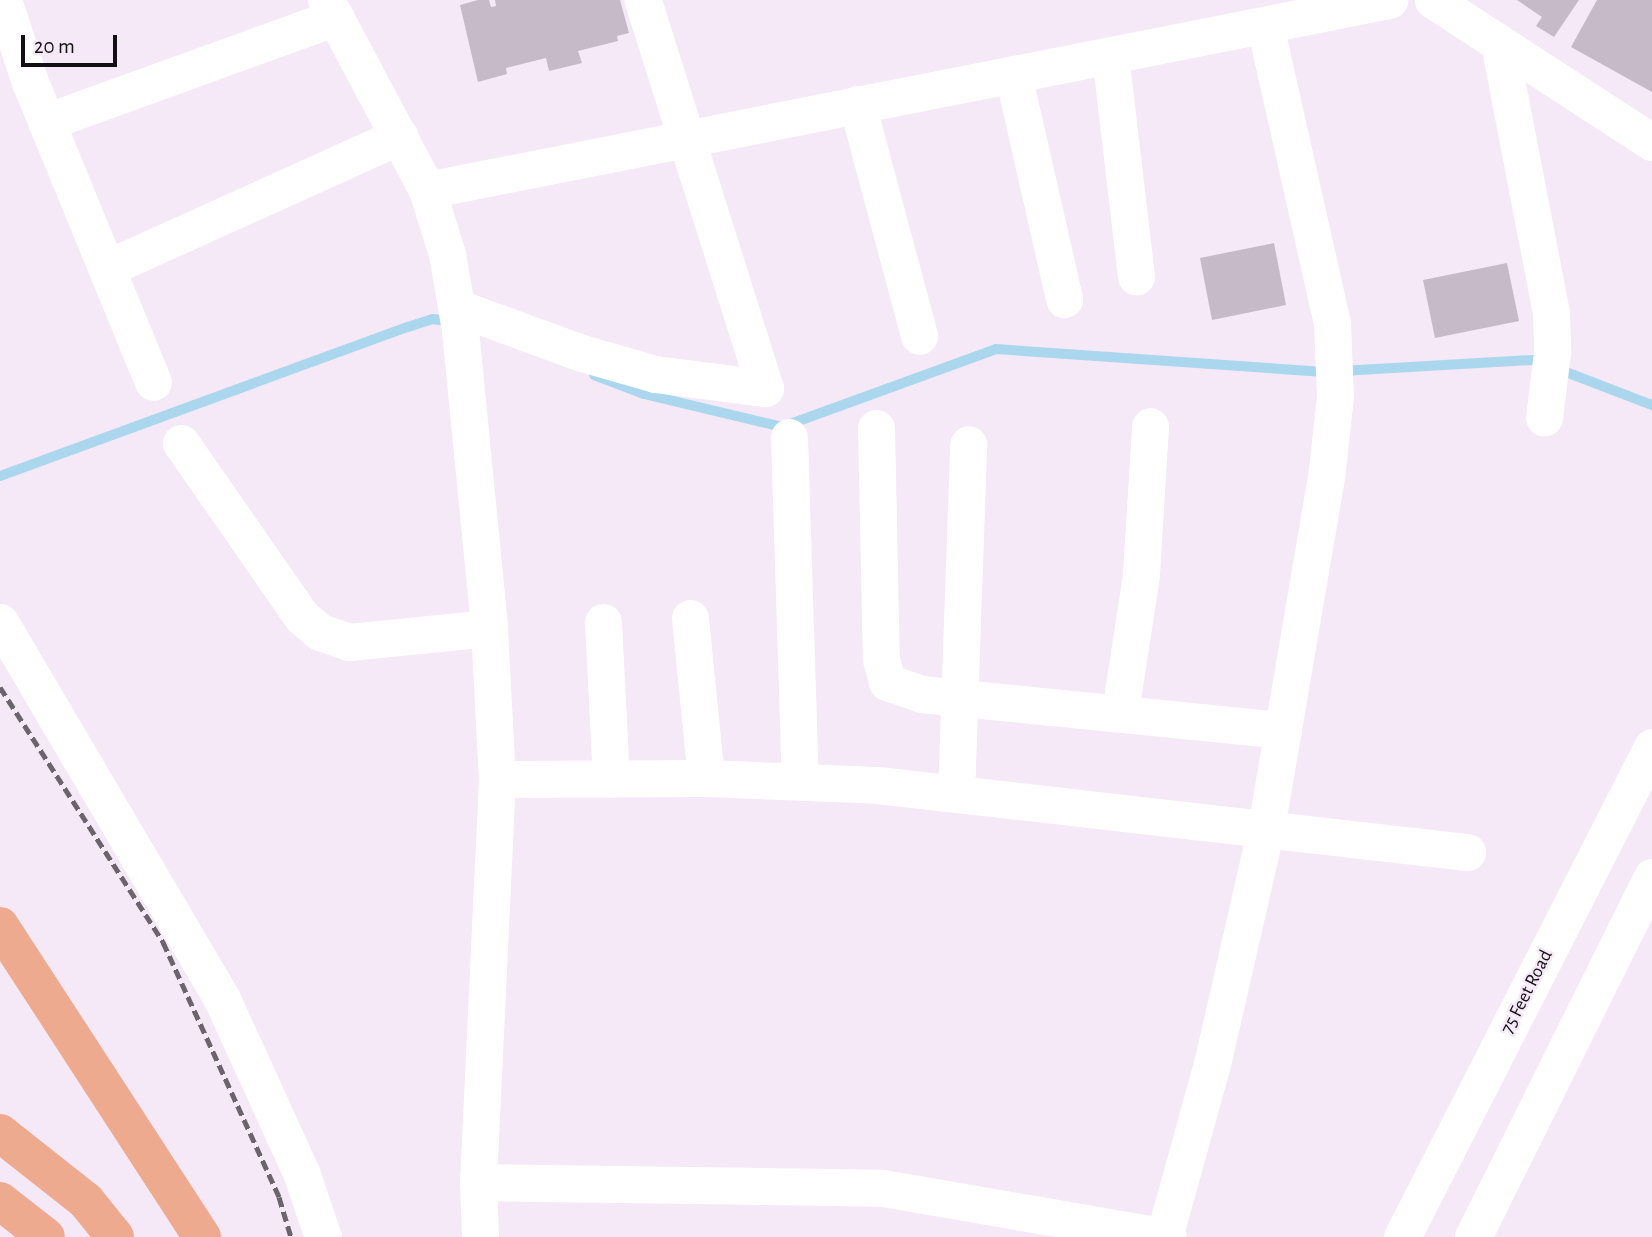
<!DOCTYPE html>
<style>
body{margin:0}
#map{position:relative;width:1652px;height:1237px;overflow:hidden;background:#f5e8f7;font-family:"Alegreya Sans",sans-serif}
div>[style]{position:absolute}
.stream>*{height:10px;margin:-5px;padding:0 5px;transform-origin:5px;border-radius:5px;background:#aad7ed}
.building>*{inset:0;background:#c6b9c8}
.minor>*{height:37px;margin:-18.5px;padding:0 18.5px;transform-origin:18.5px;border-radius:18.5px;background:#fff}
.major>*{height:38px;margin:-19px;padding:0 19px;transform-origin:19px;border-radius:19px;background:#eeaa8e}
.rail>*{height:5px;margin-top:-2.5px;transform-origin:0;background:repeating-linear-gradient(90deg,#6c646d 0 10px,transparent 0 15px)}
span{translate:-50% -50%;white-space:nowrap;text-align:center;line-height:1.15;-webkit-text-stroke:5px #f5e8f7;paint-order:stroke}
.street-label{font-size:19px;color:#130f14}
.scale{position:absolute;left:21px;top:35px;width:96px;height:32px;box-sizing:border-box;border:4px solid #130f14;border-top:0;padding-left:9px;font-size:21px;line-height:24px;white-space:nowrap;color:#130f14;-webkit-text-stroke:5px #f5e8f7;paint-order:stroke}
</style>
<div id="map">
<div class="stream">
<div style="left:1558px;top:369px;width:101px;rotate:21deg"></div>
<div style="left:594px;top:375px;width:53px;rotate:20.8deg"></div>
<div style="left:644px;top:394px;width:142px;rotate:13.4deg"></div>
<div style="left:782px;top:427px;width:228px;rotate:-20deg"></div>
<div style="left:996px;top:349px;width:329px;rotate:4deg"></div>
<div style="left:1324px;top:372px;width:210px;rotate:-3.3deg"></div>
<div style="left:1534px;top:360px;width:11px;rotate:22deg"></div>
<div style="left:0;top:476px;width:434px;rotate:-20.1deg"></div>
<div style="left:408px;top:327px;width:25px;rotate:-18deg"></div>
<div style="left:432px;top:319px;width:17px;rotate:7deg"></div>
</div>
<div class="building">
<div style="clip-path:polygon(478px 0,489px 0,491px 7px,496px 6px,495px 0,620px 0,629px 33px,617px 36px,618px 41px,578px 51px,582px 63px,549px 71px,546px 58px,506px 68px,507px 74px,478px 82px,460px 5px)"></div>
<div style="clip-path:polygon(1517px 0,1579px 0,1554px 37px,1536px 26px,1542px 17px)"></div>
<div style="clip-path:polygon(1597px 0,1652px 0,1652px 92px,1571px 47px)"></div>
<div style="clip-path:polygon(1274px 243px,1286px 305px,1212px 320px,1200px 258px)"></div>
<div style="clip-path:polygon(1507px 263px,1519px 321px,1435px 338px,1423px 280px)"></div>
</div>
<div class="minor">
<div style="left:3px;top:0;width:86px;rotate:71.8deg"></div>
<div style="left:30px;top:82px;width:324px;rotate:67.7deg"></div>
<div style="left:326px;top:0;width:215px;rotate:62deg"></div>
<div style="left:427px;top:190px;width:67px;rotate:72.6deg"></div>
<div style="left:447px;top:254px;width:77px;rotate:80.3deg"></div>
<div style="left:460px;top:330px;width:299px;rotate:84.4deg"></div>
<div style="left:489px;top:628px;width:151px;rotate:87deg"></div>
<div style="left:497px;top:779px;width:403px;rotate:92.7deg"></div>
<div style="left:478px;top:1182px;width:55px;rotate:87.9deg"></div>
<div style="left:1433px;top:0;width:261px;rotate:33deg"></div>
<div style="left:1499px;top:43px;width:276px;rotate:79.1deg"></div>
<div style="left:1551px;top:314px;width:38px;rotate:88deg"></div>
<div style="left:1552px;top:352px;width:66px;rotate:96.9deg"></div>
<div style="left:1110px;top:55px;width:223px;rotate:83.3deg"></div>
<div style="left:1013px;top:74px;width:231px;rotate:77.2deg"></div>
<div style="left:857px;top:104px;width:240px;rotate:75deg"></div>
<div style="left:46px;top:122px;width:308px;rotate:-19.9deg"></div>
<div style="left:427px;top:190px;width:981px;rotate:-11.17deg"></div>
<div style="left:107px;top:268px;width:321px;rotate:-24.3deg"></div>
<div style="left:456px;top:307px;width:134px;rotate:20.1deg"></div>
<div style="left:582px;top:353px;width:76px;rotate:16deg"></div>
<div style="left:655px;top:374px;width:111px;rotate:7.3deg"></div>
<div style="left:765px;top:388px;width:407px;rotate:-107.5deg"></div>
<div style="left:876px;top:428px;width:231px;rotate:88.8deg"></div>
<div style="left:881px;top:659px;width:24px;rotate:75deg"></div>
<div style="left:887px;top:682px;width:36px;rotate:19deg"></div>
<div style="left:921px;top:694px;width:364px;rotate:5.7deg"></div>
<div style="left:789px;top:437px;width:343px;rotate:88.2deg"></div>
<div style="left:181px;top:443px;width:212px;rotate:55.2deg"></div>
<div style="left:302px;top:617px;width:23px;rotate:40deg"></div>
<div style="left:320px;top:632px;width:31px;rotate:19deg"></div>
<div style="left:349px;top:642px;width:141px;rotate:-5.7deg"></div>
<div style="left:690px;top:618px;width:161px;rotate:84.3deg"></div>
<div style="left:0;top:622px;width:438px;rotate:59.5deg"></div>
<div style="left:222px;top:999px;width:190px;rotate:65.5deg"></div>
<div style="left:301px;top:1172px;width:69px;rotate:71.3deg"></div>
<div style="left:603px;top:622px;width:157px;rotate:87.1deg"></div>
<div style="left:1120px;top:712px;width:140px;rotate:-81.3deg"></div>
<div style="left:1141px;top:574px;width:148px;rotate:-86.5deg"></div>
<div style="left:497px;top:779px;width:209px;rotate:-0.3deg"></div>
<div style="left:706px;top:778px;width:171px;rotate:2.3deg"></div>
<div style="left:877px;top:785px;width:594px;rotate:6.48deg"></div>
<div style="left:956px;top:794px;width:350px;rotate:-88deg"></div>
<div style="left:478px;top:1182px;width:405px;rotate:0.8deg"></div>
<div style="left:883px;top:1188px;width:289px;rotate:9.8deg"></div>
<div style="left:1164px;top:1237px;width:180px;rotate:-74.5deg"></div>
<div style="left:1212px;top:1064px;width:242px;rotate:-77.1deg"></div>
<div style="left:1266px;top:828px;width:355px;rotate:-80.3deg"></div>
<div style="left:1326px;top:478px;width:82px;rotate:-83.7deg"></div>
<div style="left:1335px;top:396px;width:73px;rotate:-92.4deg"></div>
<div style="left:1332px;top:323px;width:304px;rotate:-102.7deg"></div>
<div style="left:1402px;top:1237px;width:550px;rotate:-62.97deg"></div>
<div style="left:1473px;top:1237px;width:402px;rotate:-63.6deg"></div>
</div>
<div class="major">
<div style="left:0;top:926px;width:371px;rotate:57deg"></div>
<div style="left:0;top:1133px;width:110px;rotate:38.3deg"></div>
<div style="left:86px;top:1201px;width:46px;rotate:51.1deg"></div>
<div style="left:0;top:1201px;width:58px;rotate:38deg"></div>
</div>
<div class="rail">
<div style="left:0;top:687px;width:303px;rotate:57.4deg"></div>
<div style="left:163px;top:942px;width:280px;rotate:65.5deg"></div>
<div style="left:279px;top:1197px;width:42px;rotate:73.3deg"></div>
</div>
<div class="street-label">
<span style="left:1527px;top:992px;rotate:-63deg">75 Feet Road</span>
</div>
<div class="scale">20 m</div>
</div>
